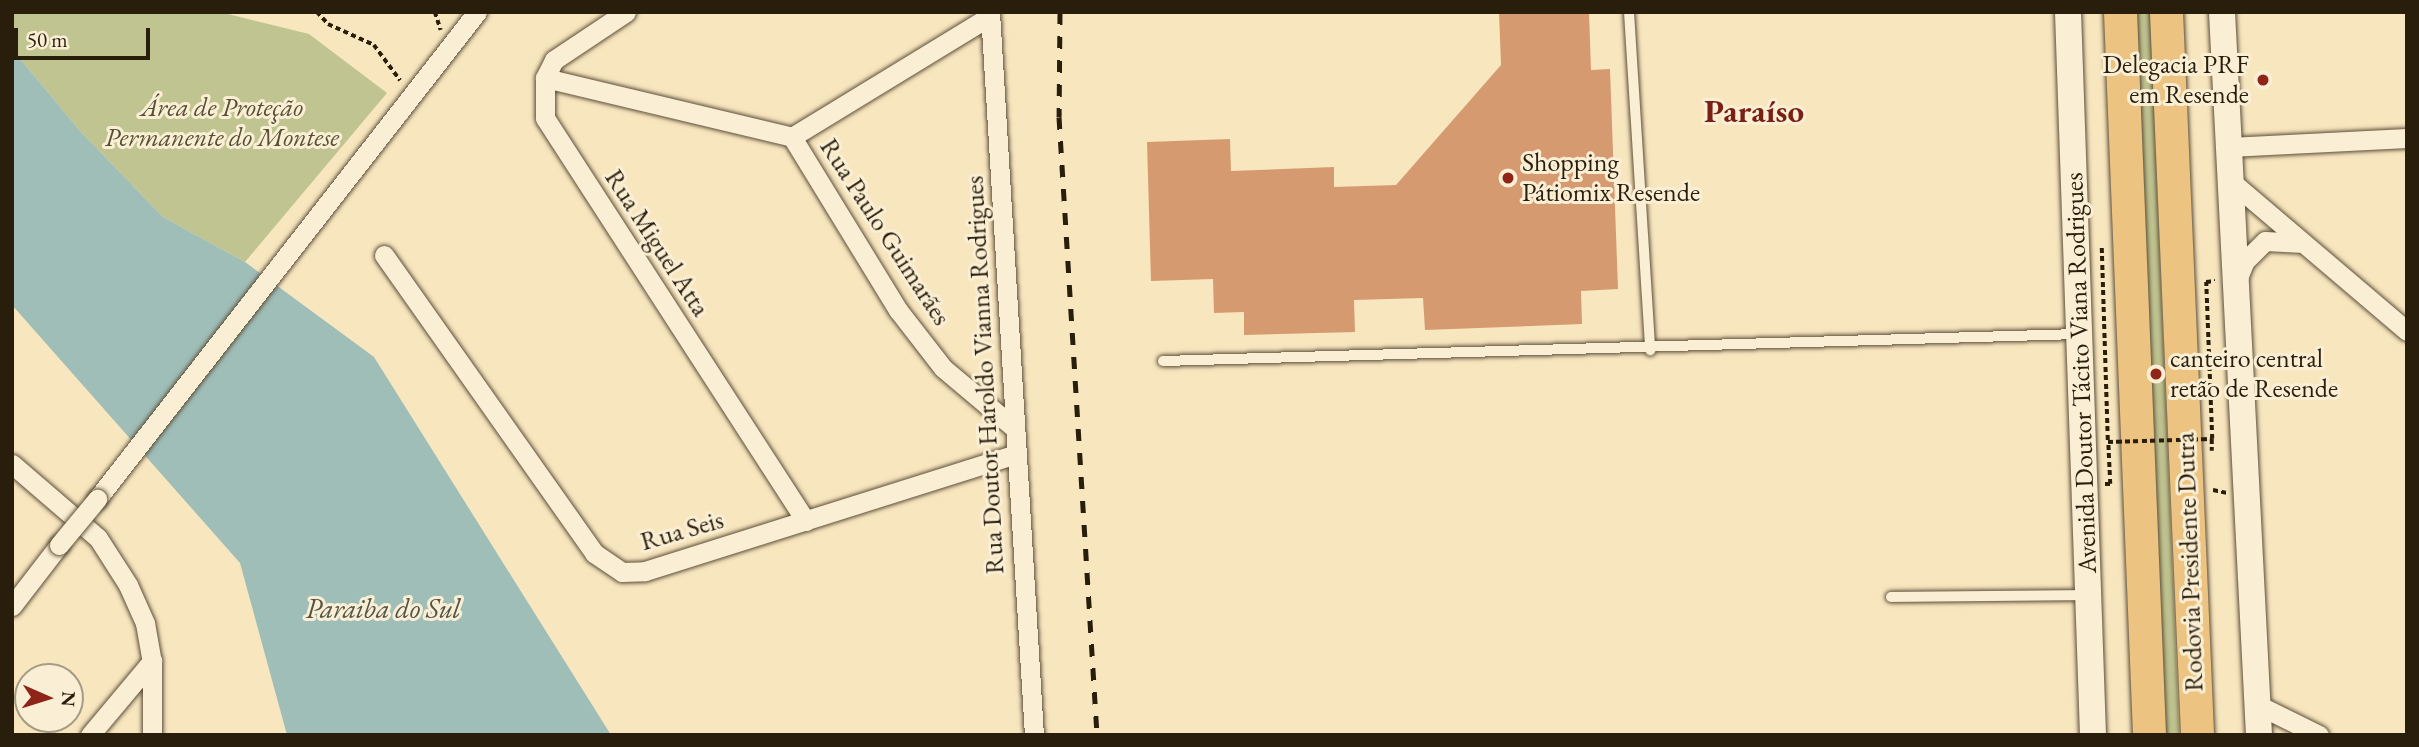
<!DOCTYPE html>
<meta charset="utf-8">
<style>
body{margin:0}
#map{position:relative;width:2419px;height:747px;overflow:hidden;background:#f8e6bf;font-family:"EB Garamond",serif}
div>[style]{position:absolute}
.green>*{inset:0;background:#c0c490}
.water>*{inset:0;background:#9fbeb8}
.building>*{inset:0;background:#d69a71}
.path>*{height:3.5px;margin-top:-1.75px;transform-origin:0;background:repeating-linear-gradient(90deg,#291d0c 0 5px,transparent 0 8.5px)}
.roads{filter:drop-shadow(0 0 2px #5d4f39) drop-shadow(0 0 2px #5d4f39)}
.service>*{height:10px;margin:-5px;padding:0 5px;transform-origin:5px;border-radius:5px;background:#faefd5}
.minor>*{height:19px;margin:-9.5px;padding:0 9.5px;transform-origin:9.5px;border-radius:9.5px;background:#faefd5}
.secondary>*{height:26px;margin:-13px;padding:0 13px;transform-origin:13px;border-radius:13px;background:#faefd5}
.motorway>*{height:33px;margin:-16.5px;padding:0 16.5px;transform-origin:16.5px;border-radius:16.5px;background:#ecc380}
.rail>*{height:5px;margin-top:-2.5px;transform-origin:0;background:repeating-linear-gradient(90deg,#291d0c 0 12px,transparent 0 24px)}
.path-bridge>*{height:3.5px;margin-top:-1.75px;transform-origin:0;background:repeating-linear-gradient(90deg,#291d0c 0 5px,transparent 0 8.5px)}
.bridges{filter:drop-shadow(0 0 2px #5d4f39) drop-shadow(0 0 2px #5d4f39)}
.minor-bridge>*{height:19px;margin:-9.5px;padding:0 9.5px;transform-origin:9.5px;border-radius:9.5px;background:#faefd5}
.dots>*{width:19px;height:19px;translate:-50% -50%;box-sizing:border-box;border:4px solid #faefd5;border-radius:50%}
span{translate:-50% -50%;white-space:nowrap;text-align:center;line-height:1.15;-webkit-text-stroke:6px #faefd5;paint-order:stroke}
.poi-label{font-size:26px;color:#291d0c}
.right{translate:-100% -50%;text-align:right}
.left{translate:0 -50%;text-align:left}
.park-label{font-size:26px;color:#564f34;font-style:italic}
.street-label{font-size:26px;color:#291d0c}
.water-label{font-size:28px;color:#525548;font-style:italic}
.district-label{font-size:33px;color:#7a1f14;font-weight:700}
.frame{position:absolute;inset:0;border:14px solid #291d0c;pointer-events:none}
.north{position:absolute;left:14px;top:663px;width:70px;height:70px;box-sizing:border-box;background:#faefd5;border:2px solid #a69b85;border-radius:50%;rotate:93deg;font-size:19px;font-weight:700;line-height:28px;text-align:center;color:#291d0c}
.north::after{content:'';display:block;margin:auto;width:24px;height:32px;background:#8f2418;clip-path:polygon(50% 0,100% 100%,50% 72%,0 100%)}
.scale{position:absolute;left:14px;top:28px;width:136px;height:32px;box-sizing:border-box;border:4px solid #291d0c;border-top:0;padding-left:9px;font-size:21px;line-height:24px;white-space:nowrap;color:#291d0c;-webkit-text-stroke:5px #faefd5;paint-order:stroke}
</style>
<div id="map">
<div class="green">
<div style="clip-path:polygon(12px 12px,220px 12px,309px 34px,387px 93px,245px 262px,163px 217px,80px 131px,12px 49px)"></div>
<div style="clip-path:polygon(2133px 12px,2150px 12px,2179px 735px,2162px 735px)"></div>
</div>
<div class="water">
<div style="clip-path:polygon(12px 49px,80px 131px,163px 217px,245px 262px,374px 357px,611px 735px,287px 735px,240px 563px,12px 305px)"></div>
</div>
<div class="building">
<div style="clip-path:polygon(1499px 12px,1589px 12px,1591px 70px,1610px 69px,1618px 289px,1581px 291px,1582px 324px,1425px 330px,1423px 298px,1354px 300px,1355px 332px,1244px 335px,1244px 312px,1214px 313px,1213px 279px,1151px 281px,1147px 142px,1230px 139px,1231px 171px,1334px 167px,1334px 187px,1396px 185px,1501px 65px)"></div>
</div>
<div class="path">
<div style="left:317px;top:12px;width:16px;rotate:47deg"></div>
<div style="left:328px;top:24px;width:51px;rotate:24.5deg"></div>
<div style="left:374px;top:45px;width:44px;rotate:53.4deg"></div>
<div style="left:435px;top:12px;width:19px;rotate:72deg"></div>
<div style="left:2206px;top:282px;width:9px;rotate:-6deg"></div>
<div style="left:2212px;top:439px;width:12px;rotate:90deg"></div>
<div style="left:2105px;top:484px;width:5px"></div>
<div style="left:2110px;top:484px;width:42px;rotate:-92.7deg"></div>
<div style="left:2213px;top:490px;width:14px;rotate:12deg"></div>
</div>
<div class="roads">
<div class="service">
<div style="left:1629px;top:12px;width:339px;rotate:86.4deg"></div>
<div style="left:1163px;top:361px;width:913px;rotate:-1.69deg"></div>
<div style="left:1891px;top:597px;width:196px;rotate:-0.6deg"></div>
</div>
<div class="minor">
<div style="left:626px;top:12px;width:87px;rotate:146.3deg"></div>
<div style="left:554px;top:60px;width:20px;rotate:117deg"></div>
<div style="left:545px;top:78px;width:40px;rotate:90deg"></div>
<div style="left:545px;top:118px;width:480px;rotate:57.1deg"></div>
<div style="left:990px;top:12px;width:724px;rotate:86.52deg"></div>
<div style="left:990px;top:16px;width:232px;rotate:148.6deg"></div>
<div style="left:792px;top:137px;width:203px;rotate:58.5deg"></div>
<div style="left:898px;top:310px;width:73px;rotate:52.2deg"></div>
<div style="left:943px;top:368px;width:90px;rotate:40deg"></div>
<div style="left:545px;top:78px;width:254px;rotate:13.4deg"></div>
<div style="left:2229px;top:147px;width:178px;rotate:-2.9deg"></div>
<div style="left:2233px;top:183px;width:228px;rotate:40.4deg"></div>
<div style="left:384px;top:255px;width:365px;rotate:54.8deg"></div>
<div style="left:594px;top:553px;width:34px;rotate:34deg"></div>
<div style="left:622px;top:572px;width:23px;rotate:-2deg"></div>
<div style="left:645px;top:571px;width:388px;rotate:-17.5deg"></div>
<div style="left:2238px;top:278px;width:18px;rotate:-68deg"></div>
<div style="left:2245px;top:261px;width:28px;rotate:-45deg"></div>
<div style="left:2265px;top:241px;width:34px;rotate:3deg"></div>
<div style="left:12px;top:464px;width:113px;rotate:40.7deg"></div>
<div style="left:98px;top:538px;width:56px;rotate:57.4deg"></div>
<div style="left:128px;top:585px;width:42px;rotate:65.9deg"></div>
<div style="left:145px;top:623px;width:39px;rotate:80deg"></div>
<div style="left:152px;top:661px;width:74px;rotate:90deg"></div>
<div style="left:97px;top:499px;width:618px;rotate:-52.04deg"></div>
<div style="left:12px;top:606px;width:77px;rotate:-52.4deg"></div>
<div style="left:2258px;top:705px;width:68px;rotate:26.2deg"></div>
<div style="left:90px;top:735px;width:97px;rotate:-50deg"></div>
</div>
<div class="secondary">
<div style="left:2068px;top:12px;width:723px;rotate:88.02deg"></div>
<div style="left:2222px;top:12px;width:724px;rotate:87.07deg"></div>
</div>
<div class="motorway">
<div style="left:2120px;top:12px;width:724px;rotate:87.7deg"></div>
<div style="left:2166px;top:12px;width:724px;rotate:87.54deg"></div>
</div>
</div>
<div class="rail">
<div style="left:1060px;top:12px;width:105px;rotate:90.5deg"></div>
<div style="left:1059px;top:117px;width:619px;rotate:86.48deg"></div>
</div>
<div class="path-bridge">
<div style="left:2102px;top:248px;width:194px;rotate:88.2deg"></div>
<div style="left:2108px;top:442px;width:104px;rotate:-1.7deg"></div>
<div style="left:2212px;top:439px;width:157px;rotate:-92.2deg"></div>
</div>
<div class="bridges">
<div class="minor-bridge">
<div style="left:59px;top:545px;width:60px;rotate:-50.4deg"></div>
</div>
</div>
<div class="dots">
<div style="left:2263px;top:80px;background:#8f2418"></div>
<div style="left:1508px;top:178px;background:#8f2418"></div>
<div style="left:2156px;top:374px;background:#8f2418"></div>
</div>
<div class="poi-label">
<span class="right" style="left:2249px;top:80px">Delegacia PRF<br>em Resende</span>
<span class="left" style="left:1522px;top:178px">Shopping<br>Pátiomix Resende</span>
<span class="left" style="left:2170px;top:374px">canteiro central<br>retão de Resende</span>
</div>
<div class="park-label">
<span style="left:222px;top:123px">Área de Proteção<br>Permanente do Montese</span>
</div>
<div class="street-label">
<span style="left:885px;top:232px;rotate:57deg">Rua Paulo Guimarães</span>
<span style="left:657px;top:243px;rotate:57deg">Rua Miguel Atta</span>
<span style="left:2081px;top:373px;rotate:-92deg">Avenida Doutor Tácito Viana Rodrigues</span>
<span style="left:985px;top:375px;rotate:-93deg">Rua Doutor Haroldo Vianna Rodrigues</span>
<span style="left:682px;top:531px;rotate:-16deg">Rua Seis</span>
<span style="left:2190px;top:562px;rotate:-92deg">Rodovia Presidente Dutra</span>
</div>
<div class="water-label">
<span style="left:383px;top:608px">Paraiba do Sul</span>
</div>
<div class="district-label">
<span style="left:1754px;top:111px">Paraíso</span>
</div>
<div class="frame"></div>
<div class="north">N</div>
<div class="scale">50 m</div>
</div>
